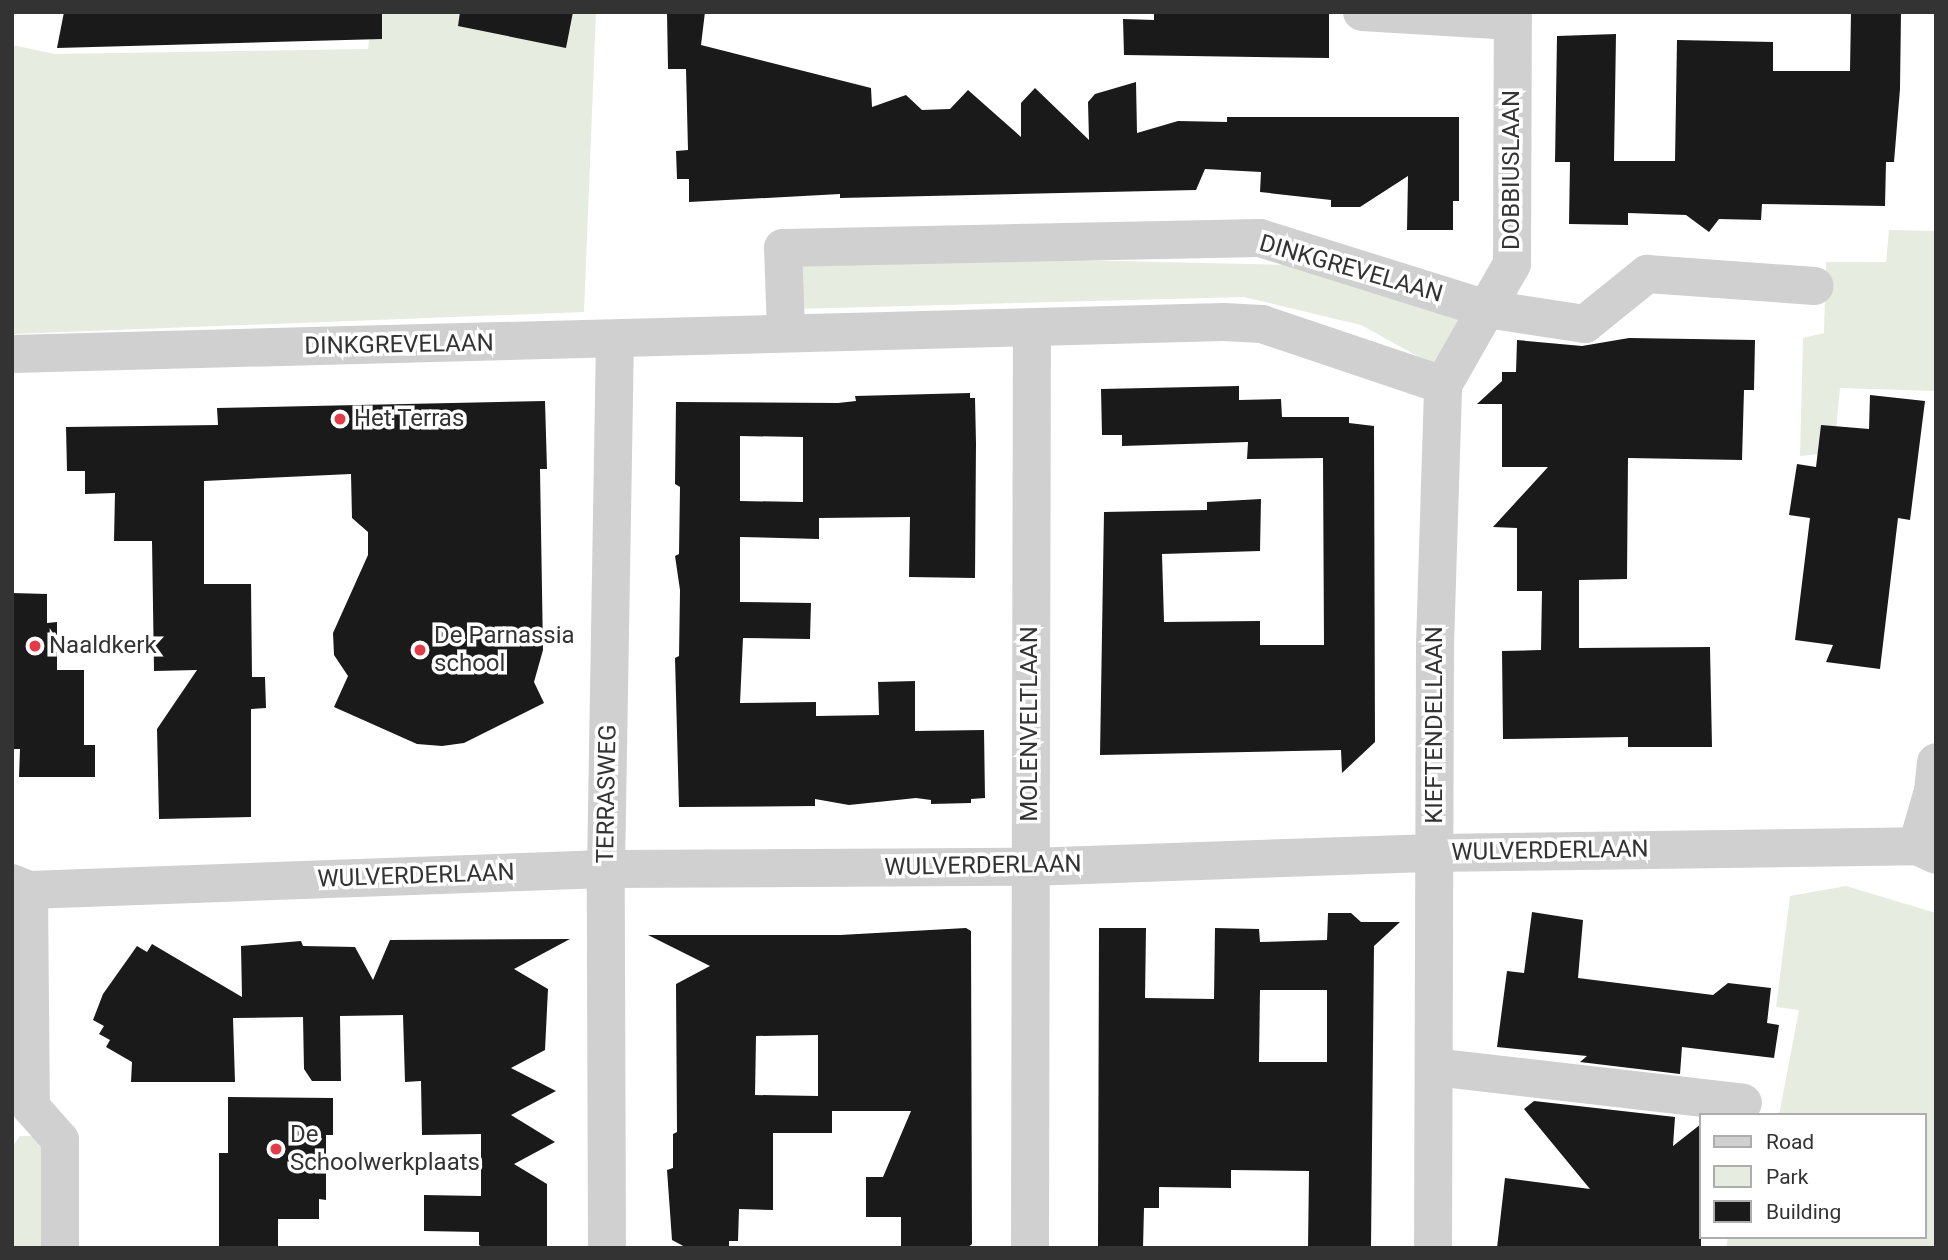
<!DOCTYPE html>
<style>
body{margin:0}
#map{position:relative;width:1948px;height:1260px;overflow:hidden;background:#fff;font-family:Roboto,sans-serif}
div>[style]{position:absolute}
.green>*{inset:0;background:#e6ecdf}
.building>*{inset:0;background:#1a1a1a}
.minor>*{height:38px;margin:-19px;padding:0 19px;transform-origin:19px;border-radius:19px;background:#d0d0d0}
.dots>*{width:19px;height:19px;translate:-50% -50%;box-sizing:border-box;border:4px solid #fff;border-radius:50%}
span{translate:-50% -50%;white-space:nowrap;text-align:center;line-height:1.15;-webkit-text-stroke:7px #fff;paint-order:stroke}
.street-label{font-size:24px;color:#333}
.poi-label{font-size:24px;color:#333}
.left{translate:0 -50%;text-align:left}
.frame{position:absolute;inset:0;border:14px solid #333;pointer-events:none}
.legend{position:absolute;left:1699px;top:1113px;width:228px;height:126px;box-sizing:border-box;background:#fff;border:2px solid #adadad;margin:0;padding:9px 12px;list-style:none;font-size:21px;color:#333}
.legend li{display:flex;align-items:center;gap:14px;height:35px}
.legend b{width:35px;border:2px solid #adadad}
</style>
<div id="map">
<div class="green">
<div style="clip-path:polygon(373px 12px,596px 12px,584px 312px,12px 334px,12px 45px,55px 54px,368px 49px)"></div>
<div style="clip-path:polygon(1889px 230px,1936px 231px,1936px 391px,1840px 388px,1834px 452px,1800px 456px,1803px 338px,1824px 333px,1826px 262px,1886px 262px)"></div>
<div style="clip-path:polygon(793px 254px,1298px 265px,1466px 321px,1439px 368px,1361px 325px,1244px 297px,793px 309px)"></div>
<div style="clip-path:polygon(1846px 886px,1936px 913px,1936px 1248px,1726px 1248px,1728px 1237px,1925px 1237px,1925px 1115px,1779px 1115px,1799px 1010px,1776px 1007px,1790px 896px)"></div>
<div style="clip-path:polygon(20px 1136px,37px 1136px,44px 1141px,47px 1248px,12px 1248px,12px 1147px)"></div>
</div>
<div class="building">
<div style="clip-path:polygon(64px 12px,382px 12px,382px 39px,57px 48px)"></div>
<div style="clip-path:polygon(460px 12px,573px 12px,566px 48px,458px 26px)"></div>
<div style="clip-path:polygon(667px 12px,705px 12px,701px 45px,871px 88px,872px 107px,906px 95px,922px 110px,950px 109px,968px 90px,1021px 137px,1021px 103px,1035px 88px,1089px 140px,1088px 102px,1095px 94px,1136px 82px,1137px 133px,1178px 121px,1227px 122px,1227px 117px,1459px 117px,1459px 201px,1453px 201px,1453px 230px,1407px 230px,1408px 176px,1360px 207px,1331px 207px,1331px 200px,1260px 192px,1261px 172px,1205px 169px,1196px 190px,840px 198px,840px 194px,689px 202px,689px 179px,677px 179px,676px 151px,688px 150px,686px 69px,668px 69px)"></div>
<div style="clip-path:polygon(1154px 12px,1329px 12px,1329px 58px,1124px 55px,1123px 19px,1154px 20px)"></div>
<div style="clip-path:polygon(1851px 12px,1901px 12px,1900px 89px,1894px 162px,1886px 162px,1885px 206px,1762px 204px,1761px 220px,1719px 219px,1709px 232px,1686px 215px,1628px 213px,1628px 225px,1569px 224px,1570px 162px,1555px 162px,1557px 36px,1616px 34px,1614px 161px,1675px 161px,1677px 40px,1773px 42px,1773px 71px,1850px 71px)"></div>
<div style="clip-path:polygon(1629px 338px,1755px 340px,1754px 390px,1744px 390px,1742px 460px,1628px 458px,1627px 579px,1579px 580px,1579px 648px,1710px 647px,1712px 747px,1628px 747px,1628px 737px,1503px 739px,1502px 651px,1541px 650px,1542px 591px,1517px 591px,1517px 528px,1493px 527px,1548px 467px,1502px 467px,1502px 404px,1477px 404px,1502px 381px,1502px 372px,1516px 372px,1517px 340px,1582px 346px)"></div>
<div style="clip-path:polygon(1239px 386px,1239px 400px,1281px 399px,1282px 417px,1349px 417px,1349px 423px,1374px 426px,1375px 742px,1342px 773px,1341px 750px,1100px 755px,1104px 512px,1207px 510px,1207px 502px,1261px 499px,1260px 551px,1162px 554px,1164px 622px,1260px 621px,1260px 645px,1324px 645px,1323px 458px,1247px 459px,1248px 442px,1122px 446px,1122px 435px,1102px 435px,1101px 389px)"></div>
<div style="clip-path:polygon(evenodd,970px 393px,970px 398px,975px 398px,976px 443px,975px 578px,909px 577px,910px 517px,819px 518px,819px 539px,740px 537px,740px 602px,811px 603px,810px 639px,743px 638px,740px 703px,816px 702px,816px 716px,879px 715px,878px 682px,915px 681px,915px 731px,984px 730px,985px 798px,971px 799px,971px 803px,931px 804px,931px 800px,916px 798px,849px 805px,815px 799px,815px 806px,679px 807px,675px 658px,679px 656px,680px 590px,675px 556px,679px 554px,680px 487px,675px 484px,676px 402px,838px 403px,856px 401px,855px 396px,970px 393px,740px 436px,803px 437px,803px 502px,740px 501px,740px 436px)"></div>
<div style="clip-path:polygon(1870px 395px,1925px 401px,1910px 520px,1898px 518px,1880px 669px,1826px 662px,1833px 645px,1795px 640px,1810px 518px,1789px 515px,1797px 464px,1816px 467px,1821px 425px,1869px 429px)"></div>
<div style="clip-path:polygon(545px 401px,547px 469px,540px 469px,543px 650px,534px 682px,544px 703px,464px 743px,442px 746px,417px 744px,334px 707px,348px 676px,334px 655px,333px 633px,368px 555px,368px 532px,352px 518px,351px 474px,204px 481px,204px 584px,251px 584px,252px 677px,265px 677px,266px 708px,251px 709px,251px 817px,159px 819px,157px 729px,197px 670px,154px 671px,152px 541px,114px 541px,115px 493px,85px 494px,85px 471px,67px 471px,66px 427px,218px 425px,217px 408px)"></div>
<div style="clip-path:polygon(12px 593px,47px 594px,47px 623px,57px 622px,57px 670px,84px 670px,84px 745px,95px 745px,95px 777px,19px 777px,20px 749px,13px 749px)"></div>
<div style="clip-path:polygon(1532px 912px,1583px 920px,1578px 978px,1713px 995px,1728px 983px,1771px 988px,1767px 1023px,1779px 1025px,1774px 1058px,1682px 1047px,1680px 1074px,1580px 1062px,1587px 1056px,1497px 1047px,1507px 971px,1524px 973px)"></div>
<div style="clip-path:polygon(evenodd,1328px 913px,1351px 913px,1361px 922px,1400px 922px,1374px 946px,1371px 1248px,1308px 1248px,1309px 1171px,1231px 1170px,1231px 1188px,1159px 1187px,1159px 1208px,1144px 1208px,1143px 1248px,1098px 1248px,1099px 928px,1146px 928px,1145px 998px,1214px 999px,1215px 928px,1259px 929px,1260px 942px,1327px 940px,1328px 913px,1260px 990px,1327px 990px,1327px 1062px,1259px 1062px,1260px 990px)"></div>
<div style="clip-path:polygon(evenodd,966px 928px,971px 931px,972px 1244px,967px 1248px,901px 1248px,901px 1217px,866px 1217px,866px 1177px,883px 1177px,911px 1111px,832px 1111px,832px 1133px,773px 1133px,773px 1210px,739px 1209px,738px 1241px,729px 1241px,729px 1248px,687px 1248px,672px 1240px,667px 1170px,673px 1168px,673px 1134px,677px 1132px,676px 984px,710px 966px,648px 935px,840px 935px,966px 928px,818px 1035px,818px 1096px,755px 1095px,756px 1036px,818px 1035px)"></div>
<div style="clip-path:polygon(570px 939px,514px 969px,548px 989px,545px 1050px,511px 1068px,556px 1091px,511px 1115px,555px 1142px,514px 1164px,547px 1184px,547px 1248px,484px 1248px,479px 1245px,479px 1232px,424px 1231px,424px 1195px,481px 1196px,481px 1134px,422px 1135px,421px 1081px,405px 1082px,403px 1015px,340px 1016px,341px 1081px,312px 1081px,304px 1069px,303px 1017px,233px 1018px,235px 1082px,131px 1082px,132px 1062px,106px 1047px,110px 1040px,99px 1034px,104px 1026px,93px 1020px,103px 994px,137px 946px,147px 952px,152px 944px,242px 997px,241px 946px,301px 941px,303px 946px,355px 947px,373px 980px,390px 940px)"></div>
<div style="clip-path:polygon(228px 1097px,333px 1098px,333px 1135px,326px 1135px,326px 1200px,319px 1199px,319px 1219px,278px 1219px,278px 1248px,219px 1248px,219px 1153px,228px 1153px)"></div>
<div style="clip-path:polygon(1534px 1101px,1675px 1117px,1673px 1146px,1701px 1124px,1701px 1248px,1497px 1248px,1505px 1178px,1590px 1189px,1524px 1109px)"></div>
</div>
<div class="minor">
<div style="left:1362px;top:12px;width:151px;rotate:3.4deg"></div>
<div style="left:786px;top:332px;width:84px;rotate:-92deg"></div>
<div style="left:783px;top:248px;width:477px;rotate:-1.2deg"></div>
<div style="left:1260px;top:238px;width:238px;rotate:17.4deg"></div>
<div style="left:1487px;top:309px;width:99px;rotate:8.7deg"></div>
<div style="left:1585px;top:324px;width:80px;rotate:-38.9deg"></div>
<div style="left:1647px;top:274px;width:168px;rotate:4.1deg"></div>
<div style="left:12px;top:354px;width:1212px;rotate:-1.51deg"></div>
<div style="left:1224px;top:322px;width:38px;rotate:3deg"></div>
<div style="left:1262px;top:324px;width:191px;rotate:18.6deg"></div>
<div style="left:1917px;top:846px;width:57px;rotate:-73.8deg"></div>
<div style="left:1933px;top:791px;width:29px;rotate:-84deg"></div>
<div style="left:12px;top:883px;width:18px;rotate:22deg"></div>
<div style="left:29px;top:890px;width:217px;rotate:89.5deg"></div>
<div style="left:31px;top:1107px;width:44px;rotate:48.7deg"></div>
<div style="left:60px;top:1140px;width:108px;rotate:90deg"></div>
<div style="left:29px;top:890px;width:577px;rotate:-2.08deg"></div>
<div style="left:606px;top:869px;width:423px;rotate:-0.3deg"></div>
<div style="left:1029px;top:867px;width:405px;rotate:-2deg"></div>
<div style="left:1434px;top:853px;width:483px;rotate:-0.8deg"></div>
<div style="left:1917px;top:846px;width:21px;rotate:25deg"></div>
<div style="left:1434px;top:1067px;width:311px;rotate:6.6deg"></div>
<div style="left:607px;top:1248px;width:379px;rotate:-90.2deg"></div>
<div style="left:606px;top:869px;width:529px;rotate:-89.03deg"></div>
<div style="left:1030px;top:1248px;width:921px;rotate:-89.88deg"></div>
<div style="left:1433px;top:1248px;width:603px;rotate:-89.81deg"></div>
<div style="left:1435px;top:645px;width:260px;rotate:-88.2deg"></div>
<div style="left:1443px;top:385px;width:139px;rotate:-60.3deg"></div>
<div style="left:1512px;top:264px;width:252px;rotate:-89.8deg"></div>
</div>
<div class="dots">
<div style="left:340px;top:419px;background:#e23c49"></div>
<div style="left:35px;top:646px;background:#e23c49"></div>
<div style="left:420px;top:650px;background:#e23c49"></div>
<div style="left:276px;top:1149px;background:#e23c49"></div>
</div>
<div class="street-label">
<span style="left:1512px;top:170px;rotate:-90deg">DOBBIUSLAAN</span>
<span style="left:1351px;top:269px;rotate:16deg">DINKGREVELAAN</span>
<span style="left:399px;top:345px;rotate:-1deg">DINKGREVELAAN</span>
<span style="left:1030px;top:724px;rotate:-90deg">MOLENVELTLAAN</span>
<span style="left:1435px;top:725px;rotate:-90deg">KIEFTENDELLAAN</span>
<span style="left:607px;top:794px;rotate:-89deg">TERRASWEG</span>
<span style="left:1550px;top:851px;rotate:-1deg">WULVERDERLAAN</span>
<span style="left:983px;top:866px;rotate:-1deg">WULVERDERLAAN</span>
<span style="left:416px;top:876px;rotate:-2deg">WULVERDERLAAN</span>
</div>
<div class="poi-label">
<span class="left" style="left:354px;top:419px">Het Terras</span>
<span class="left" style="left:434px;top:650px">De Parnassia<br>school</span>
<span class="left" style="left:49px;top:646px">Naaldkerk</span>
<span class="left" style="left:290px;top:1149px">De<br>Schoolwerkplaats</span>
</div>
<div class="frame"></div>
<ul class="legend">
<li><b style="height:9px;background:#d0d0d0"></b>Road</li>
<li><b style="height:19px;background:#e6ecdf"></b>Park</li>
<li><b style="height:19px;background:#1a1a1a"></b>Building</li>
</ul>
</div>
